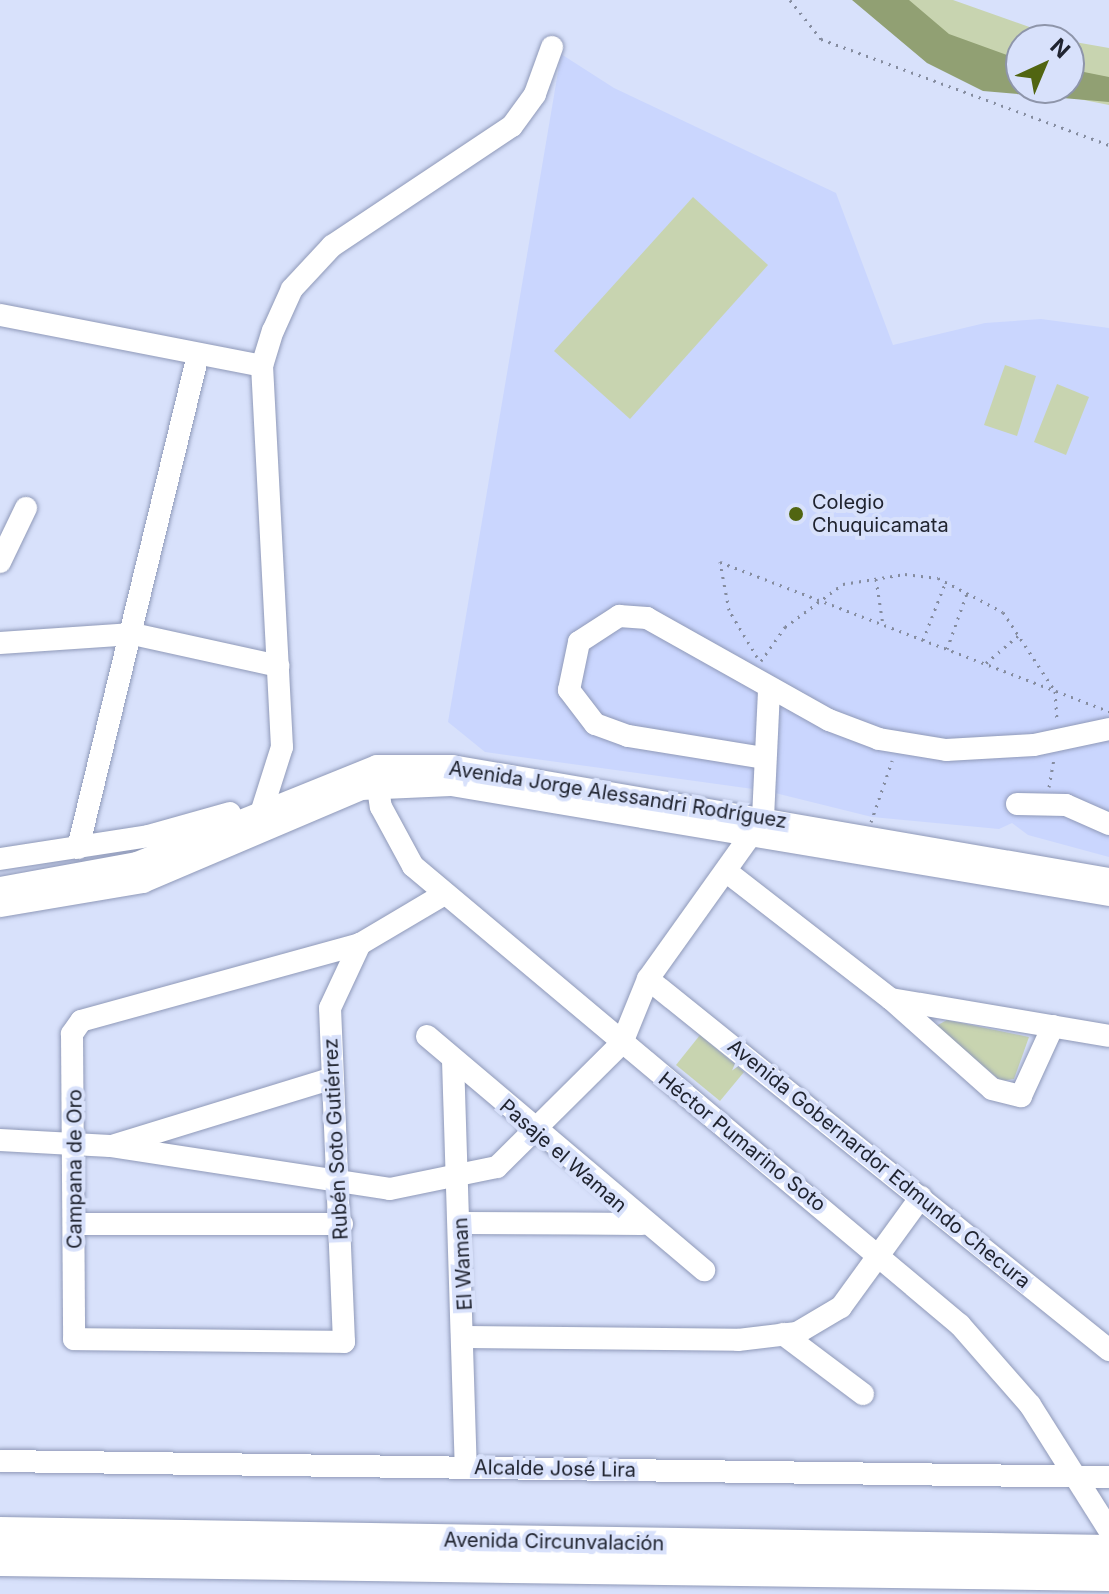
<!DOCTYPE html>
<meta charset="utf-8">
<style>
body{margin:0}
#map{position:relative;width:1109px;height:1594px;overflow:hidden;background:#d8e1fb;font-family:Inter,sans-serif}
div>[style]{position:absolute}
.built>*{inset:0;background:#cad6fe}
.green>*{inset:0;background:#c8d4b0}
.water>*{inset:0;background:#91a073}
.path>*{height:3px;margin-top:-1.5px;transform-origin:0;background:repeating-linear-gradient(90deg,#858c9f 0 2px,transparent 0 8px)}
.roads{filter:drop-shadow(0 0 2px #8f99b8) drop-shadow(0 0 2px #8f99b8)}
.minor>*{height:22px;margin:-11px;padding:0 11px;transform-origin:11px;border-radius:11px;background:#fff}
.highway>*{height:32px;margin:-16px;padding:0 16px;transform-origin:16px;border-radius:16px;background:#fff}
.dots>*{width:22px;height:22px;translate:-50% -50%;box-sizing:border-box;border:4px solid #d8e1fb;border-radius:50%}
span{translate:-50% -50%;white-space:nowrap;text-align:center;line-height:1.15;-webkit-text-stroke:8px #d8e1fb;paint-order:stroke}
.poi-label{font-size:20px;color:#202430}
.left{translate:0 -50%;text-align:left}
.street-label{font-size:20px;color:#202430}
.north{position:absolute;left:1005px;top:24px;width:80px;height:80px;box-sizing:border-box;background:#d8e1fb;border:2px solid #8e95aa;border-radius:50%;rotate:44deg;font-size:22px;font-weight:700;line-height:32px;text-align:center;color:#202430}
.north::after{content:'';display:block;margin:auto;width:28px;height:36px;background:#516511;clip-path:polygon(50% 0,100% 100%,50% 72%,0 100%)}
</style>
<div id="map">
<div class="built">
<div style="clip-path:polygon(561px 54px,614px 88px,836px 193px,893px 345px,985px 323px,1041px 319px,1109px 328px,1109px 857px,1028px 835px,1012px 823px,999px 829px,872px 817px,767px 791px,485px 752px,448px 722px)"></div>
</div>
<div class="green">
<div style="clip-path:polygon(867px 0,953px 0,1066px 40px,1021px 40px,1021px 85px)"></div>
<div style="clip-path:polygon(1069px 41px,1109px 48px,1109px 105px,1044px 92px,1069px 88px)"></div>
<div style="clip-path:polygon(693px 197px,768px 265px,630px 419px,554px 351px)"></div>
<div style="clip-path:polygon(1005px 365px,1036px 376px,1017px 436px,984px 425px)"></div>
<div style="clip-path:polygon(1057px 384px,1089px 397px,1066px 455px,1034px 442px)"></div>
<div style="clip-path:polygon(947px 1020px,1029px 1037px,1014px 1079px,1001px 1081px,936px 1026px)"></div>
<div style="clip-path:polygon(700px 1035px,744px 1072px,720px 1101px,676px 1065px)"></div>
</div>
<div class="water">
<div style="clip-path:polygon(852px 0,909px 0,949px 34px,1021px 60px,1021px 88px,1069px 88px,1069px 69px,1109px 77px,1109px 102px,983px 91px,927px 63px)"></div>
</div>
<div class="path">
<div style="left:790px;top:0;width:50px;rotate:51.5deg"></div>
<div style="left:821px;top:39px;width:307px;rotate:20.2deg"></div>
<div style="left:876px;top:579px;width:47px;rotate:81.3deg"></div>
<div style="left:923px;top:640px;width:63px;rotate:-68.7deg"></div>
<div style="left:947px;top:649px;width:63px;rotate:-70.4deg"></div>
<div style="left:757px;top:657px;width:55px;rotate:-120.8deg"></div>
<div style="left:729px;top:610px;width:49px;rotate:-100.6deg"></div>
<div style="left:720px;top:562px;width:417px;rotate:21deg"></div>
<div style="left:761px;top:661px;width:42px;rotate:-54.8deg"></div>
<div style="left:785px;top:627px;width:72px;rotate:-36.6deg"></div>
<div style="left:843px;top:584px;width:63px;rotate:-9.2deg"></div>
<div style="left:905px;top:574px;width:33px;rotate:7deg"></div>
<div style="left:938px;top:578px;width:73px;rotate:27.6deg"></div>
<div style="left:1003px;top:612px;width:95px;rotate:56.6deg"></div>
<div style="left:1055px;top:691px;width:29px;rotate:86deg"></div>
<div style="left:986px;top:663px;width:45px;rotate:-40.5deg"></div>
<div style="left:1049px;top:787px;width:28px;rotate:-80deg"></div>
<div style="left:871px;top:822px;width:65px;rotate:-71deg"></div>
</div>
<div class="roads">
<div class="minor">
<div style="left:0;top:315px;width:267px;rotate:11deg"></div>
<div style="left:0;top:562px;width:60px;rotate:-64.3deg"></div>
<div style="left:0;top:643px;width:133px;rotate:-3.9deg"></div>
<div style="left:133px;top:634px;width:149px;rotate:12.4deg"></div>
<div style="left:764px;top:758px;width:138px;rotate:-170.8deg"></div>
<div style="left:628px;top:736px;width:35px;rotate:-160deg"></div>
<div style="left:595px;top:724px;width:43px;rotate:-127.4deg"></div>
<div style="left:569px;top:690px;width:49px;rotate:-78.2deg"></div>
<div style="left:579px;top:642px;width:48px;rotate:-33deg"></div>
<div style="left:619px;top:616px;width:28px;rotate:4deg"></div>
<div style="left:647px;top:618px;width:209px;rotate:29.3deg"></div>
<div style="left:829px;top:720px;width:53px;rotate:20.8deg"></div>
<div style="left:879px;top:739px;width:68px;rotate:9.3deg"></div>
<div style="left:946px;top:750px;width:88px;rotate:-3.3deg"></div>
<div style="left:1034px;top:745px;width:77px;rotate:-12deg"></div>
<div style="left:376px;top:773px;width:34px;rotate:82deg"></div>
<div style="left:381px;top:807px;width:67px;rotate:61.5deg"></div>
<div style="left:413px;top:866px;width:714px;rotate:40deg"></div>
<div style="left:960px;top:1325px;width:106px;rotate:48.8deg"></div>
<div style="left:1030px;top:1405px;width:148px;rotate:57.7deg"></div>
<div style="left:1017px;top:804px;width:49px;rotate:1.2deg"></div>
<div style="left:1066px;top:805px;width:47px;rotate:23.8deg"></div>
<div style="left:262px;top:810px;width:66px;rotate:-72.4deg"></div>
<div style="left:282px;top:747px;width:382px;rotate:-93deg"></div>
<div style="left:262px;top:366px;width:37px;rotate:-73deg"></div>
<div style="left:273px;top:331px;width:46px;rotate:-65.7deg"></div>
<div style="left:292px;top:289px;width:59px;rotate:-47.1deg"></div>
<div style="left:332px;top:246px;width:216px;rotate:-33.7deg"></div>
<div style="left:512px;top:126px;width:39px;rotate:-54deg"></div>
<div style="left:535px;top:94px;width:50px;rotate:-70.1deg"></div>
<div style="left:78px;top:848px;width:507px;rotate:-76.32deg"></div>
<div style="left:0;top:859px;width:150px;rotate:-8.8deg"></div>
<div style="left:148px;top:836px;width:85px;rotate:-15.7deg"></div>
<div style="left:727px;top:872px;width:207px;rotate:37.8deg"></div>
<div style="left:891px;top:999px;width:221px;rotate:9.6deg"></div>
<div style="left:0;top:888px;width:139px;rotate:-10.3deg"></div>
<div style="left:137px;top:863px;width:259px;rotate:-22deg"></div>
<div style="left:377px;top:766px;width:75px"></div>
<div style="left:452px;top:766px;width:667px;rotate:9.76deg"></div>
<div style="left:0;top:906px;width:145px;rotate:-9.5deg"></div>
<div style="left:143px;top:882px;width:237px;rotate:-23.1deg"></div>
<div style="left:361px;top:789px;width:90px;rotate:-2.5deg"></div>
<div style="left:451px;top:785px;width:667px;rotate:9.49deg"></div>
<div style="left:360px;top:944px;width:289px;rotate:164.6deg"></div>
<div style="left:81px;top:1021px;width:16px;rotate:125deg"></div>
<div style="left:72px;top:1034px;width:305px;rotate:89.6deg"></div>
<div style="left:74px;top:1339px;width:270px;rotate:0.6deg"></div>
<div style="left:344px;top:1342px;width:334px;rotate:-92.4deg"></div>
<div style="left:330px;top:1008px;width:71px;rotate:-64.9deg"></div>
<div style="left:360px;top:944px;width:96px;rotate:-30.6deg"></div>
<div style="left:648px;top:979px;width:592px;rotate:38.83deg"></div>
<div style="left:891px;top:999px;width:135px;rotate:41.7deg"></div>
<div style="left:992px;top:1089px;width:30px;rotate:14deg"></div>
<div style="left:1021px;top:1096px;width:77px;rotate:-65.4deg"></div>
<div style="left:427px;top:1036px;width:363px;rotate:40.2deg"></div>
<div style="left:453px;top:1060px;width:408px;rotate:88.2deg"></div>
<div style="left:0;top:1140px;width:110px;rotate:3.1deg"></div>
<div style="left:110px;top:1146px;width:283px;rotate:8.7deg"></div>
<div style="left:390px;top:1189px;width:109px;rotate:-11.6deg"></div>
<div style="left:497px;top:1167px;width:176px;rotate:-44.8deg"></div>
<div style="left:622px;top:1043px;width:69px;rotate:-67.9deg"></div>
<div style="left:648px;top:979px;width:198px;rotate:-54.5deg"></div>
<div style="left:763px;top:818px;width:129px;rotate:-87.3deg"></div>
<div style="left:115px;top:1145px;width:224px;rotate:-17.1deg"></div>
<div style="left:462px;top:1223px;width:180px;rotate:0.3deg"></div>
<div style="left:77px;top:1224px;width:265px"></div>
<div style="left:783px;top:1334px;width:100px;rotate:36.9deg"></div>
<div style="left:466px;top:1337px;width:272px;rotate:0.6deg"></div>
<div style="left:738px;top:1340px;width:59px;rotate:-6.8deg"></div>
<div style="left:797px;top:1333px;width:51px;rotate:-30.6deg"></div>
<div style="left:841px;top:1307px;width:136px;rotate:-54deg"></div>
<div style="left:0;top:1461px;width:1109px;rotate:0.83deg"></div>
</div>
<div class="highway">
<div style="left:0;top:1533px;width:1109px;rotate:0.93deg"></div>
<div style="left:0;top:1560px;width:1109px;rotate:0.77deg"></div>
</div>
</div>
<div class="dots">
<div style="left:796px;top:514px;background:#516511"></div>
</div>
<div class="poi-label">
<span class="left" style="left:812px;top:514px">Colegio<br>Chuquicamata</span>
</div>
<div class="street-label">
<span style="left:618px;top:795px;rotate:9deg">Avenida Jorge Alessandri Rodríguez</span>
<span style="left:336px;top:1139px;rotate:-93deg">Rubén Soto Gutiérrez</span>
<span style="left:742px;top:1142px;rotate:39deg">Héctor Pumarino Soto</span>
<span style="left:563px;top:1156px;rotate:41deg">Pasaje el Waman</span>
<span style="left:879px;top:1164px;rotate:39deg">Avenida Gobernardor Edmundo Checura</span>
<span style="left:75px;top:1169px;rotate:-90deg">Campana de Oro</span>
<span style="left:463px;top:1264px;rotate:-93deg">El Waman</span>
<span style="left:555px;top:1469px;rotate:1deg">Alcalde José Lira</span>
<span style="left:554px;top:1542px;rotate:1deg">Avenida Circunvalación</span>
</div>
<div class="north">N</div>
</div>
